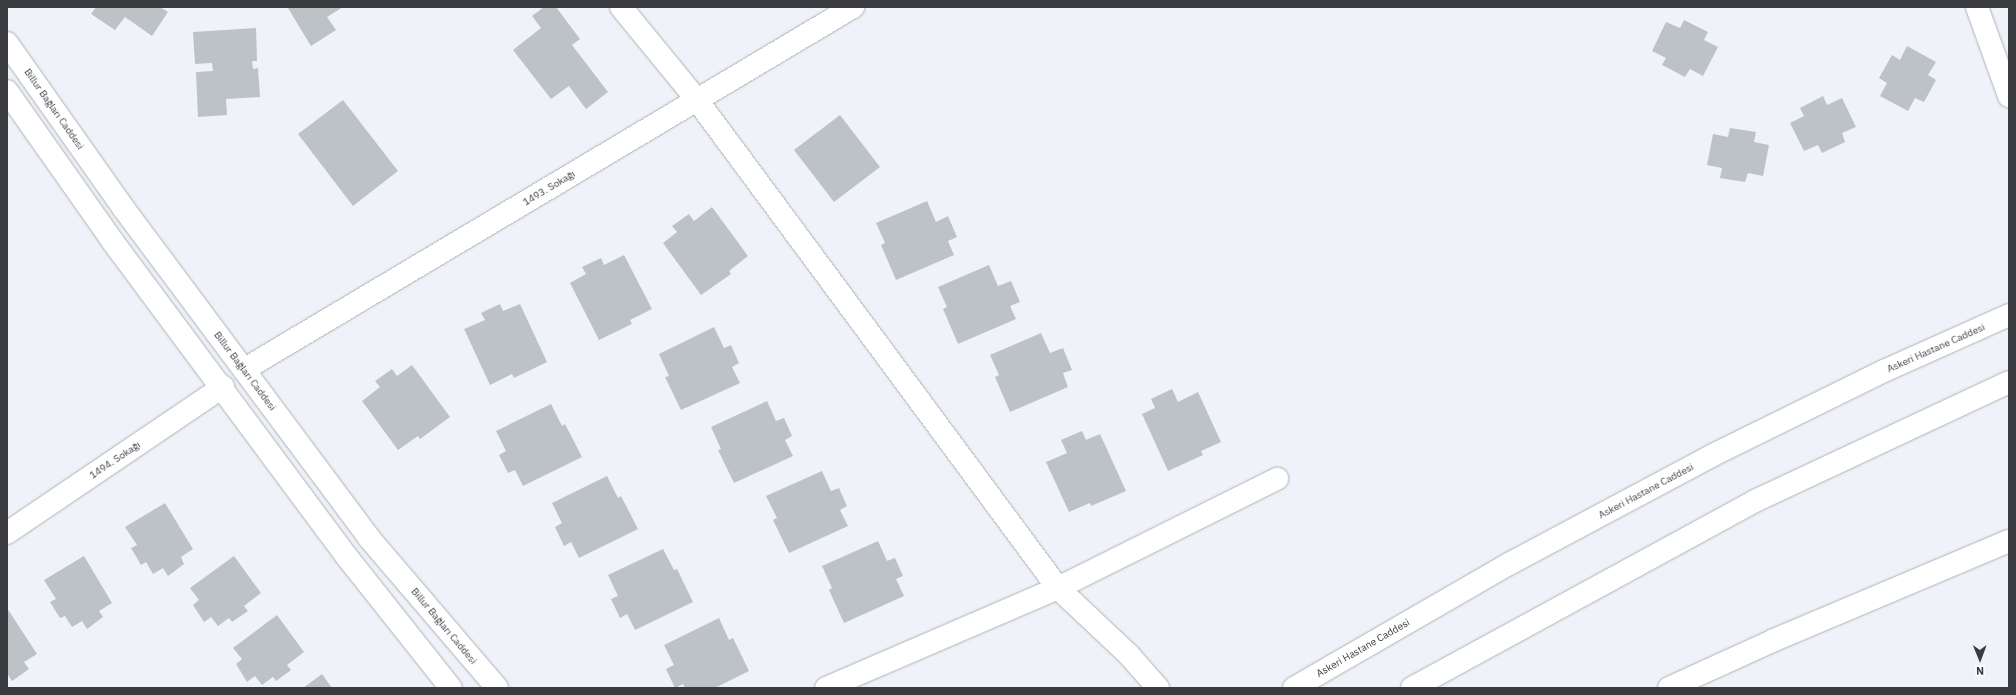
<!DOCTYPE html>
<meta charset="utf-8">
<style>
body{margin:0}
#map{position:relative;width:2016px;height:695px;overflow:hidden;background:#eff3f9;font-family:"IBM Plex Sans",sans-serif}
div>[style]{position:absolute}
.building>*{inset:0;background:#bdc2c7}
.roads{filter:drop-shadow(0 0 1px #aeb2b7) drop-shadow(0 0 1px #aeb2b7)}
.minor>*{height:22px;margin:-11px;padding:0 11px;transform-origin:11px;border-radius:11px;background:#fff}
span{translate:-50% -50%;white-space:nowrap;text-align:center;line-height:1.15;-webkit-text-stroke:3px #fff;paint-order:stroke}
.street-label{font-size:10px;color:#3a3b3e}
.frame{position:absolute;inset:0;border:8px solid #3a3b3e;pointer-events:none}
.north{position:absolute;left:1960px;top:639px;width:40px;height:40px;-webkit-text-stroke:3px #fff;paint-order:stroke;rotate:179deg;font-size:11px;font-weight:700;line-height:16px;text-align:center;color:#3a3b3e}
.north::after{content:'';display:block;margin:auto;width:14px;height:18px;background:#3a3b3e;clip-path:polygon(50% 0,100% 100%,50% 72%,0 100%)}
</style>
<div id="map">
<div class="building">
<div style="clip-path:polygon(96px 7px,160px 7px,168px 12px,152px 36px,125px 17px,115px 30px,91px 14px)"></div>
<div style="clip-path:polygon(290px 7px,343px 7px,327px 17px,336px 30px,311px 46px,288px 8px)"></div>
<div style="clip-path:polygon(544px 7px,556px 7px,580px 39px,572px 45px,608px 92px,586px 109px,569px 86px,551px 99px,513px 50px,541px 28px,532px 16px)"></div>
<div style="clip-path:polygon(1684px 20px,1708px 32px,1704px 40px,1718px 47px,1703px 76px,1690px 69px,1685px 77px,1662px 65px,1666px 58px,1652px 51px,1666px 22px,1680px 28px)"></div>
<div style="clip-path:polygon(256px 28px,257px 61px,252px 61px,253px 69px,258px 68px,260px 97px,226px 99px,227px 115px,198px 117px,196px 72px,213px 71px,212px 63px,195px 64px,193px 32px)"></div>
<div style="clip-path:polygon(1907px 46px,1936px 62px,1928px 75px,1936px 80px,1924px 102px,1915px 98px,1908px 111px,1880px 96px,1887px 83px,1879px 78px,1892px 55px,1900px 60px)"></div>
<div style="clip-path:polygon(1823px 96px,1827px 105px,1842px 98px,1856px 127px,1842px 133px,1845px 142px,1822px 153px,1818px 145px,1804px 151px,1790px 123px,1804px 116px,1800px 108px)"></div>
<div style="clip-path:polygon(343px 100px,398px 171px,353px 206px,298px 134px)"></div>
<div style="clip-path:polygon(840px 115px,880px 167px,834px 202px,794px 150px)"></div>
<div style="clip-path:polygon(1730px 128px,1756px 132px,1754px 142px,1769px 145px,1763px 176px,1748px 173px,1745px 182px,1720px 178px,1722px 168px,1707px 165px,1713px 134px,1728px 137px)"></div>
<div style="clip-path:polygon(927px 201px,936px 222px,948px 216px,957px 237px,948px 241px,954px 255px,896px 280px,881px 245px,885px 243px,876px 223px)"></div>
<div style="clip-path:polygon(712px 207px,748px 256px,729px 271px,731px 274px,701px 295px,663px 243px,677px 232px,672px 226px,689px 214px,694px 221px)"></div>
<div style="clip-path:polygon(624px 255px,652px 309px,630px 320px,632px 324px,599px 340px,570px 283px,586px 274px,582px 267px,601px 258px,604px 265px)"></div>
<div style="clip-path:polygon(989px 265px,998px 286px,1011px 281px,1020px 302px,1010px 306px,1016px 319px,958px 344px,943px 309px,947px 307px,938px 287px)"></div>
<div style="clip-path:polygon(500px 304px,503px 311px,520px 304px,547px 362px,514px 378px,512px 374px,490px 385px,464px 329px,485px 320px,481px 313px)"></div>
<div style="clip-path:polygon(714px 327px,724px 348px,731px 345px,739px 363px,732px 367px,740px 383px,681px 410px,665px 377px,669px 376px,659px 354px)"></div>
<div style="clip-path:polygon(1041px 333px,1050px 353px,1063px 348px,1072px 370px,1063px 373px,1068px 387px,1010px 412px,995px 377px,999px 375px,990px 355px)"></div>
<div style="clip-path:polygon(412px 365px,450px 417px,420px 439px,418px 436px,398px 450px,362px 401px,380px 387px,375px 381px,392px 369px,397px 376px)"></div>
<div style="clip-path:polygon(1172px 389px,1178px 402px,1198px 392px,1221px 442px,1201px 451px,1203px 455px,1168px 471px,1142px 414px,1155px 408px,1151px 399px)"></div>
<div style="clip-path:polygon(767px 401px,776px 421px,784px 418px,792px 436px,785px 440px,793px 456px,734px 483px,718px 450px,721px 449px,711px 427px)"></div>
<div style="clip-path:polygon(551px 404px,562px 426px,565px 424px,582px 457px,523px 486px,515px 470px,508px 473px,499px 455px,506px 451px,496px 431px)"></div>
<div style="clip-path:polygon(1082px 431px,1086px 440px,1100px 434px,1126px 491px,1091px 506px,1090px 503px,1069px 512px,1046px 462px,1067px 453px,1061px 440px)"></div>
<div style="clip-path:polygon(822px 471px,831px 491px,839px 488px,847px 506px,840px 510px,848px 526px,789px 553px,773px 520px,777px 518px,766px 496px)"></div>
<div style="clip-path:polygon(607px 476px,618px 498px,621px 496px,638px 529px,579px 558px,571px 542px,564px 546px,555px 527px,562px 523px,552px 503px)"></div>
<div style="clip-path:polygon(165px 503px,193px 549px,181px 557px,184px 564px,168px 576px,163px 568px,153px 574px,146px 562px,141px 565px,131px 548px,137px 545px,125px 527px)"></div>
<div style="clip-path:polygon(878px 541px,887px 561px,895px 558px,903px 576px,896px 579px,904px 596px,844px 623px,829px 590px,832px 588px,822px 566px)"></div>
<div style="clip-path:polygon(663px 549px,674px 570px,677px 569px,693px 602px,635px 630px,627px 614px,620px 618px,611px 599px,618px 596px,608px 575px)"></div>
<div style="clip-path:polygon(84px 556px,112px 603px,99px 611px,103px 617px,87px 629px,82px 621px,72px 627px,65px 616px,60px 618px,50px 602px,56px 599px,44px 580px)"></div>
<div style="clip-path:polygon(234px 556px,261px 593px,244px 606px,248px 611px,232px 622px,229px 618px,218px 626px,211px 617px,204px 622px,193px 605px,199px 600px,190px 588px)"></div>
<div style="clip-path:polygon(7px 608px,37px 654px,24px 662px,29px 669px,12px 681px,7px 673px)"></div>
<div style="clip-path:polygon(277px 615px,304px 652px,287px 665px,291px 670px,276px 681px,273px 677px,262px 685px,255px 676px,247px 682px,236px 664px,242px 659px,233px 648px)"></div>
<div style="clip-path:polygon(719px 618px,729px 640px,733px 638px,749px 671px,715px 688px,685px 688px,683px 684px,675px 688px,666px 669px,674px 665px,664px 645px)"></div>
<div style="clip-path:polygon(322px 674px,332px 688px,303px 688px)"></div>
</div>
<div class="roads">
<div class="minor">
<div style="left:621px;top:7px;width:120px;rotate:50.7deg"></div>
<div style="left:697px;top:100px;width:607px;rotate:53.51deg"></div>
<div style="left:1058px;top:588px;width:98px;rotate:43.3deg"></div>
<div style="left:1129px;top:655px;width:44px;rotate:48.7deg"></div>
<div style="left:1977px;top:7px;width:95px;rotate:70.2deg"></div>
<div style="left:7px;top:43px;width:203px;rotate:54.8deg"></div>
<div style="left:124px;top:209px;width:410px;rotate:53.3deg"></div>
<div style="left:369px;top:538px;width:197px;rotate:49.5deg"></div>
<div style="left:7px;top:91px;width:184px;rotate:54.9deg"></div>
<div style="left:113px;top:242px;width:392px;rotate:53.4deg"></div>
<div style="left:347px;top:557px;width:167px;rotate:51.6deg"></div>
<div style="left:245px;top:369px;width:708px;rotate:-30.77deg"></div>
<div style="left:7px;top:533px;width:261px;rotate:-34.1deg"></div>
<div style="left:826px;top:688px;width:253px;rotate:-23.3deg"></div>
<div style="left:1058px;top:588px;width:245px;rotate:-26.5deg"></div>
<div style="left:1294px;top:688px;width:248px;rotate:-30deg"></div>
<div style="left:1509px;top:564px;width:231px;rotate:-28.1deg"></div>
<div style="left:1713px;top:455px;width:191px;rotate:-26.2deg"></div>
<div style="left:1884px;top:371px;width:137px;rotate:-24.1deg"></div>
<div style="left:1412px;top:688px;width:391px;rotate:-28.6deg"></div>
<div style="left:1755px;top:501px;width:280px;rotate:-25.1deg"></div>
<div style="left:1669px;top:688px;width:113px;rotate:-24.5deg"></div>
<div style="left:1772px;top:641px;width:257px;rotate:-22.9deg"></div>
</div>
</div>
<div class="street-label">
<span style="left:54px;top:109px;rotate:55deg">Billur Bağları Caddesi</span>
<span style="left:549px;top:188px;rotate:-31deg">1493. Sokağı</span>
<span style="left:1936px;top:348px;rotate:-24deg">Askeri Hastane Caddesi</span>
<span style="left:245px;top:371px;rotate:53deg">Billur Bağları Caddesi</span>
<span style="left:115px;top:460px;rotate:-34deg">1494. Sokağı</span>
<span style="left:1646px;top:491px;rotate:-28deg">Askeri Hastane Caddesi</span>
<span style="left:444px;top:626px;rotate:50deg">Billur Bağları Caddesi</span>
<span style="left:1363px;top:648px;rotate:-30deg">Askeri Hastane Caddesi</span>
</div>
<div class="frame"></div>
<div class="north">N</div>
</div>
